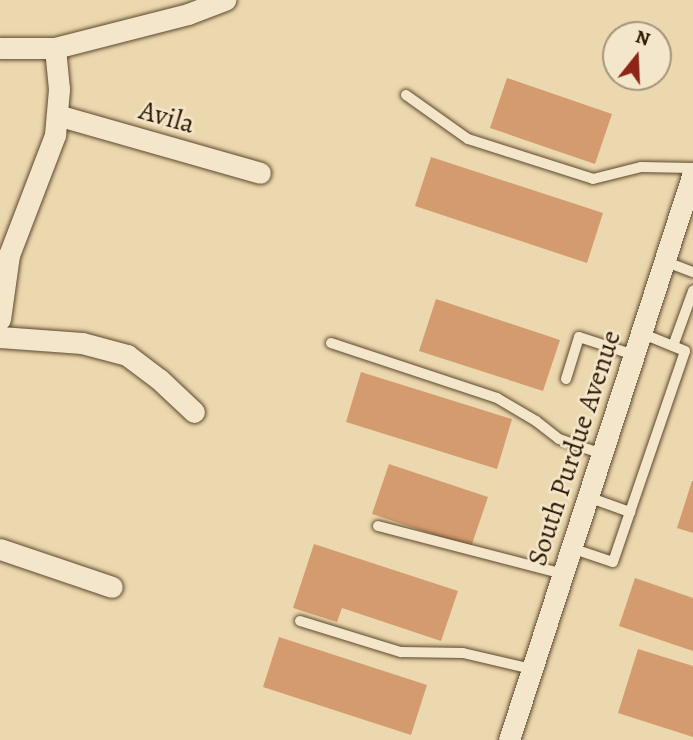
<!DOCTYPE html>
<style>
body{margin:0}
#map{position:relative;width:693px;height:740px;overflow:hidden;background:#ecd8ae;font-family:Alegreya,serif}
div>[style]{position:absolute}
.building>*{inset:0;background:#d49b6e}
.roads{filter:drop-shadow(0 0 2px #5e482e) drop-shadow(0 0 2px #5e482e)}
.service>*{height:10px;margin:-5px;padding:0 5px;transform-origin:5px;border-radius:5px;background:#f3e6ca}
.minor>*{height:21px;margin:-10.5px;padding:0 10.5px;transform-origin:10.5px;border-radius:10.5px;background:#f3e6ca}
span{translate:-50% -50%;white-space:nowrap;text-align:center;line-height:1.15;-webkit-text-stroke:5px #f3e6ca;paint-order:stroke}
.street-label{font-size:28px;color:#2f1804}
.north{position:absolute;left:602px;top:21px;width:70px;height:70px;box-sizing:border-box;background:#f3e6ca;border:2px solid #a5947b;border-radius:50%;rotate:18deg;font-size:19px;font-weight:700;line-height:28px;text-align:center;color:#2f1804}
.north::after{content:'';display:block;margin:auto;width:24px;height:32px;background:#8f2418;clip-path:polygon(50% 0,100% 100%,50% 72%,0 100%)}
</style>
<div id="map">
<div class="building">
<div style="clip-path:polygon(507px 78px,612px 114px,595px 164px,490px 128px)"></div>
<div style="clip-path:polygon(431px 157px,603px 213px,587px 263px,415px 206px)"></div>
<div style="clip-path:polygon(436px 299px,560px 340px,543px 391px,419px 351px)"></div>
<div style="clip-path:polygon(361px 372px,512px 419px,497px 469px,346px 422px)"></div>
<div style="clip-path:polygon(389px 464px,488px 497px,471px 547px,372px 514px)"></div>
<div style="clip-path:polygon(692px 481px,693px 481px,693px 533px,677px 528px)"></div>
<div style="clip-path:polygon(314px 544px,458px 591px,441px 641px,342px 608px,337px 622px,293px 608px)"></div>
<div style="clip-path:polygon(635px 578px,693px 598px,693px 651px,619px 626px)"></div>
<div style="clip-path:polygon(279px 637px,427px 685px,411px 735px,263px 687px)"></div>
<div style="clip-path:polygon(638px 649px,693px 666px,693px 737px,618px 713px)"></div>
</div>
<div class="roads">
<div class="service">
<div style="left:406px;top:95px;width:76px;rotate:35.4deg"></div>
<div style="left:468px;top:139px;width:131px;rotate:17.7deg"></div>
<div style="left:593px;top:179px;width:49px;rotate:-14deg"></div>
<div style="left:641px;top:167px;width:52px;rotate:1.1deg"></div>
<div style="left:664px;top:261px;width:31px;rotate:21deg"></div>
<div style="left:331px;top:343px;width:175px;rotate:18.3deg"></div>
<div style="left:497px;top:398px;width:45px;rotate:30.5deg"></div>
<div style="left:536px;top:421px;width:29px;rotate:38deg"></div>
<div style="left:559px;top:439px;width:46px;rotate:19.2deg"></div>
<div style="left:673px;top:346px;width:59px;rotate:-70deg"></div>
<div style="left:566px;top:379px;width:44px;rotate:-72.8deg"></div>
<div style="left:579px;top:337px;width:58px;rotate:18.1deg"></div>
<div style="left:588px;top:497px;width:45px;rotate:19.7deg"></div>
<div style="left:630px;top:512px;width:170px;rotate:-71.1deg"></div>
<div style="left:685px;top:351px;width:48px;rotate:-157.8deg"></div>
<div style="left:378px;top:526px;width:191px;rotate:14.5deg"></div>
<div style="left:571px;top:548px;width:44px;rotate:18.4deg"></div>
<div style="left:613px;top:562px;width:53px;rotate:-71.2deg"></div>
<div style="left:300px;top:621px;width:106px;rotate:17.1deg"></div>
<div style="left:401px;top:652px;width:62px;rotate:0.9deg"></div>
<div style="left:463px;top:653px;width:71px;rotate:13.1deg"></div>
</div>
<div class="minor">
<div style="left:0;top:48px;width:55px"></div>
<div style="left:55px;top:48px;width:137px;rotate:-14.3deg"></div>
<div style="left:188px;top:14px;width:40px;rotate:-21deg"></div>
<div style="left:57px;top:115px;width:211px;rotate:15.9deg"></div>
<div style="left:0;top:319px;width:65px;rotate:-82deg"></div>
<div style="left:9px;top:255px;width:129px;rotate:-69deg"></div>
<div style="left:55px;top:135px;width:46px;rotate:-85deg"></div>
<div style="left:59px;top:89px;width:41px;rotate:-95.6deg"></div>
<div style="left:0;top:337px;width:82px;rotate:4.2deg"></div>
<div style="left:82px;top:343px;width:47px;rotate:14.9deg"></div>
<div style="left:127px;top:355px;width:40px;rotate:37deg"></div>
<div style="left:159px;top:379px;width:48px;rotate:43.3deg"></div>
<div style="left:0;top:549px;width:118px;rotate:18.7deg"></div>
<div style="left:509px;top:740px;width:596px;rotate:-72.02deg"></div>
</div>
</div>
<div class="street-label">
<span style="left:167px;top:117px;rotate:16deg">Avila</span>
<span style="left:574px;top:448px;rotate:-72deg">South Purdue Avenue</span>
</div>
<div class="north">N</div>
</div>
